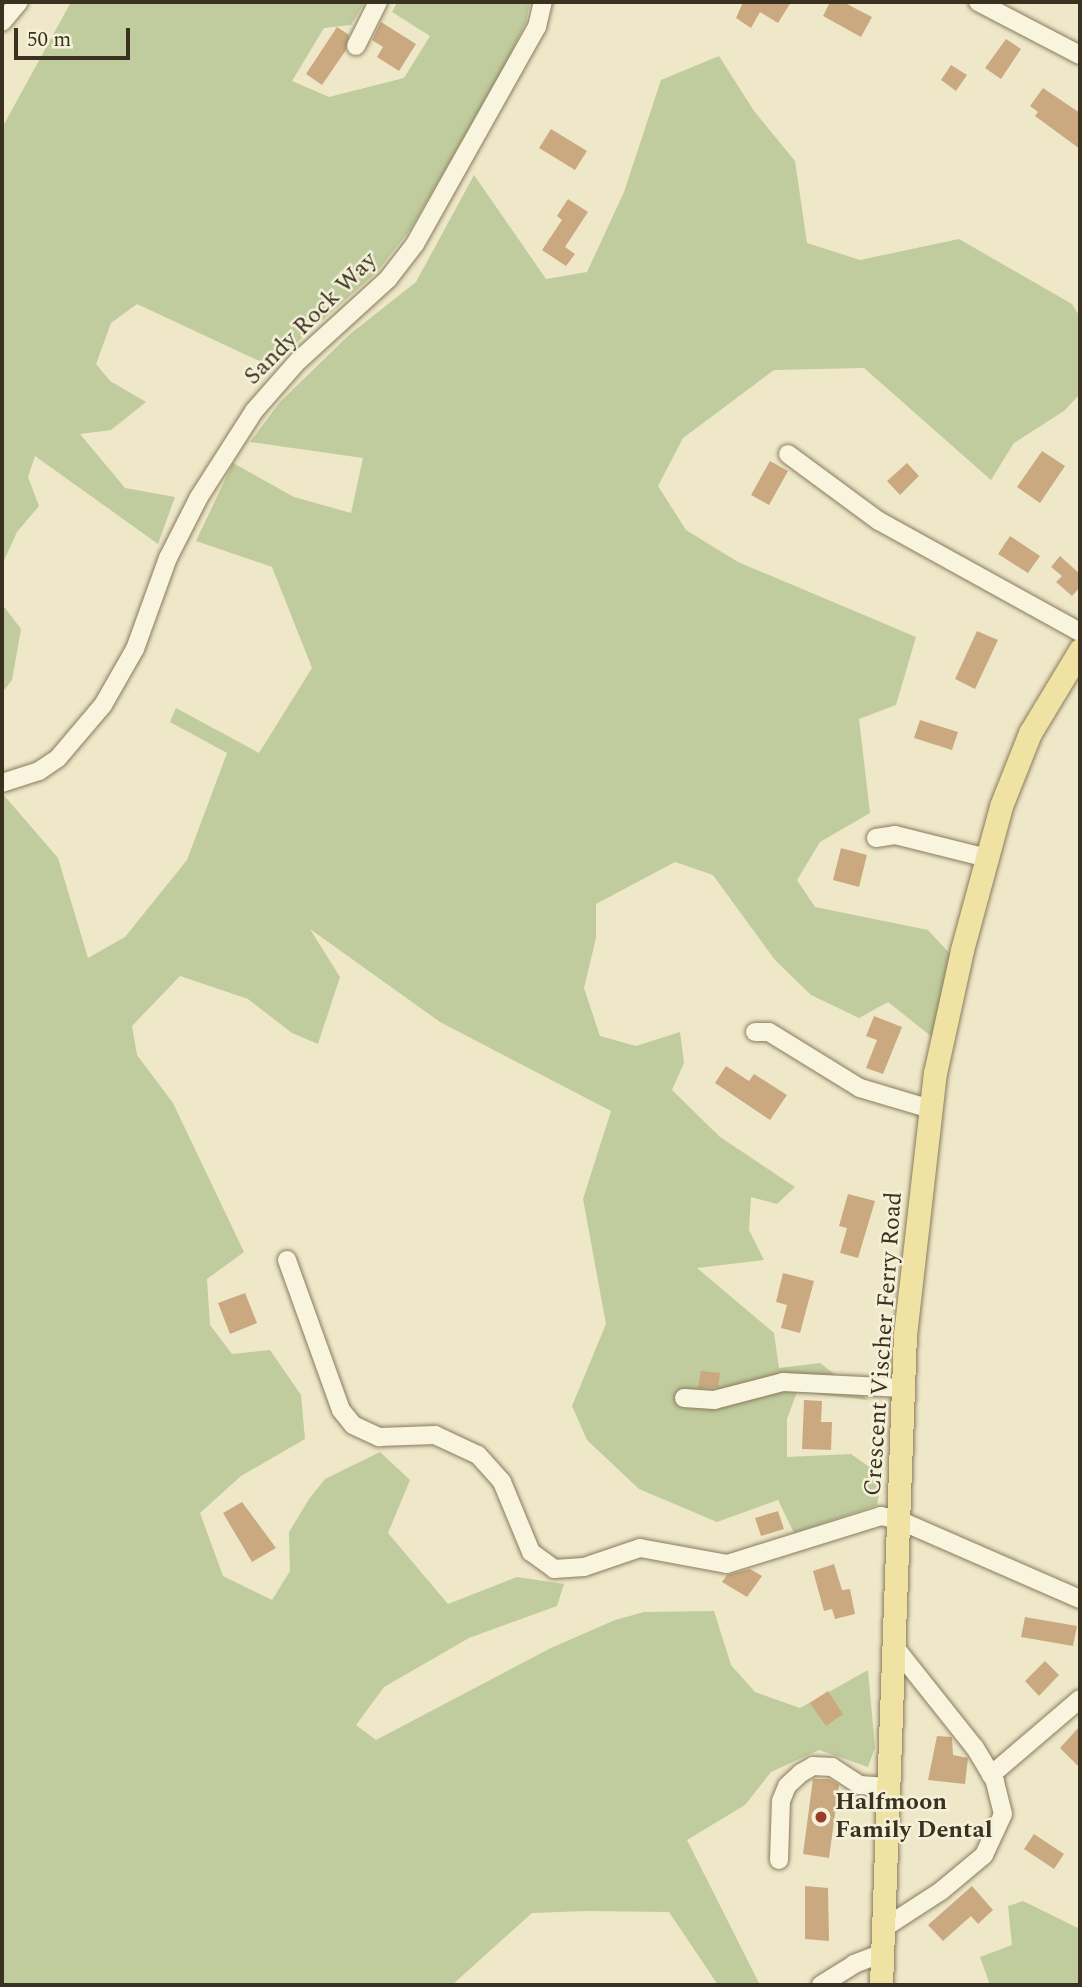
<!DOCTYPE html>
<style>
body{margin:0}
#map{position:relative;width:1082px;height:1987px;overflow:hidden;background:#eee8c9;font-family:Spectral,serif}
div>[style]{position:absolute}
.green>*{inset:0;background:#c0cc9d}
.building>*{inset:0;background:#cba980}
.roads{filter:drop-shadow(0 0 2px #8a7b5e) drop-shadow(0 0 2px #8a7b5e)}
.minor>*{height:18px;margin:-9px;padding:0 9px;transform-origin:9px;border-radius:9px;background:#f8f4dd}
.major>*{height:23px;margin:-11.5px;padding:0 11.5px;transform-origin:11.5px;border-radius:11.5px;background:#efe2a3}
.dots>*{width:19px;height:19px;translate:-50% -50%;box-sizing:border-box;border:4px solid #f5f1d9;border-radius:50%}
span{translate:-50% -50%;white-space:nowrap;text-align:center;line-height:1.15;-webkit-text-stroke:5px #f5f1d9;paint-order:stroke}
.street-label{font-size:24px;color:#3b3121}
.poi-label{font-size:24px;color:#3b3121;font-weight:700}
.left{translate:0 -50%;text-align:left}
.frame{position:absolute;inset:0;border:4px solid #3b3121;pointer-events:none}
.scale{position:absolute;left:14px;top:28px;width:116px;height:32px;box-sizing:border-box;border:4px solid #3b3121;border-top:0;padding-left:9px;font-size:21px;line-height:24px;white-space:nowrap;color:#3b3121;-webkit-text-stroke:5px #f5f1d9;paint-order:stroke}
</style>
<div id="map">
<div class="green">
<div style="clip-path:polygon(71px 2px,365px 2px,351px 25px,324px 28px,292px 81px,329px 97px,404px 78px,430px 36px,392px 12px,397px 2px,530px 2px,526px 22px,503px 70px,410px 230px,376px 273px,270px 366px,137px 304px,111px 323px,96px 364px,110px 381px,146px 402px,111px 430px,80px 434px,125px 488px,175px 497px,158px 544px,35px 456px,28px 477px,39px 506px,17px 532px,2px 565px,2px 128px)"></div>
<div style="clip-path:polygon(719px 56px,754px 111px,795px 161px,807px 243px,860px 260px,959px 239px,1072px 304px,1080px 317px,1080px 394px,1064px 411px,1014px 443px,991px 480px,864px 368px,774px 370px,683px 438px,658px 486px,686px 530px,738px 562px,916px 637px,896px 705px,859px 719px,870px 813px,820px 842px,797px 880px,815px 907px,928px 930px,952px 956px,932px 1037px,888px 1002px,859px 1018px,811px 995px,775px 960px,713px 875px,675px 862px,596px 904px,596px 938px,584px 988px,600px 1036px,636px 1046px,680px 1032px,684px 1063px,672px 1090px,720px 1137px,795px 1187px,777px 1204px,751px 1197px,749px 1230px,764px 1260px,697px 1268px,774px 1333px,779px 1368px,820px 1363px,868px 1400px,797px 1392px,787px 1419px,787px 1457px,851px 1454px,882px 1476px,877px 1505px,794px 1533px,778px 1500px,717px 1522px,639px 1489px,587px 1440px,572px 1406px,606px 1324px,583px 1199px,611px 1111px,440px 1022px,310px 929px,340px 977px,318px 1044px,292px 1033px,248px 999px,180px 976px,132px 1026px,137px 1055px,173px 1103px,244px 1252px,207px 1279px,210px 1325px,232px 1354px,270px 1350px,301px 1395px,305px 1439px,241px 1476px,200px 1513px,223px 1576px,272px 1600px,290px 1571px,289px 1532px,309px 1499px,325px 1479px,380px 1452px,410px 1480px,388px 1533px,448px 1604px,517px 1577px,564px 1584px,557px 1606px,469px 1638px,384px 1687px,356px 1725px,376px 1740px,551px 1648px,615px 1620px,644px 1612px,714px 1611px,731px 1665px,755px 1692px,800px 1708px,868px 1670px,875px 1748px,868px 1767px,819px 1750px,771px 1772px,745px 1805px,687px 1840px,760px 1985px,718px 1985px,669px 1912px,586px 1911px,532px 1913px,452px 1985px,2px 1985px,2px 793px,58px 858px,88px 958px,125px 937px,187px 860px,227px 753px,170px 722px,176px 708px,259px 753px,312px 668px,272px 567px,196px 541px,233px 463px,294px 497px,351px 513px,363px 458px,250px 442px,280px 402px,350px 334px,416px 282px,474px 175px,546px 279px,587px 272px,624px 192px,661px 80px)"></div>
<div style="clip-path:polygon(2px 604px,21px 629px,12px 680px,2px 693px)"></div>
<div style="clip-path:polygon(1023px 1901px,1080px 1929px,1080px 1985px,990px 1985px,980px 1957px,1012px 1945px,1008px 1906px)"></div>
</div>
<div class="building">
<div style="clip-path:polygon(743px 2px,791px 2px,778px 23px,760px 12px,751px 28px,736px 18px)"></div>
<div style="clip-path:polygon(830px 2px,843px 2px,872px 17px,861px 37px,823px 16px)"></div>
<div style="clip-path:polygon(381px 22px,416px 44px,399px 71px,377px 57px,383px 47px,372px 40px)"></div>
<div style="clip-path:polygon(337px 27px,349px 35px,346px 50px,322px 85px,306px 74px)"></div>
<div style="clip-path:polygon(1006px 39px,1021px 49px,1001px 79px,985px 68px)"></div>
<div style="clip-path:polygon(951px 65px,967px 75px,956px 91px,941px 80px)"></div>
<div style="clip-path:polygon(1043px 88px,1080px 113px,1080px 149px,1035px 116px,1038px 112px,1030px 106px)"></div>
<div style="clip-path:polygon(551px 129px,587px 151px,575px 170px,539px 148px)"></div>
<div style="clip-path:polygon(568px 199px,588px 212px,565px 247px,575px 254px,566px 266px,542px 250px,562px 220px,557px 216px)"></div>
<div style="clip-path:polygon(1042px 451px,1065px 466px,1040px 503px,1017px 487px)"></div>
<div style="clip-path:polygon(770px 461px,788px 471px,769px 505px,751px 495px)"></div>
<div style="clip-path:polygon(907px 463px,919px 476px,900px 495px,887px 481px)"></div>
<div style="clip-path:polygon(1010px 536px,1040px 556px,1028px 573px,998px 554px)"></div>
<div style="clip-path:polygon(1060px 556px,1080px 574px,1080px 587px,1072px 596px,1056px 582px,1062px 576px,1051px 567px)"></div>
<div style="clip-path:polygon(977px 631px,998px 640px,975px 689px,955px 679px)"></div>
<div style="clip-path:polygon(920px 720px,958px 732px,952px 750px,914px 738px)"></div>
<div style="clip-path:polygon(841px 848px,867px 855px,859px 887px,833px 880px)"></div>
<div style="clip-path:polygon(874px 1016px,902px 1027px,883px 1074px,866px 1068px,877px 1040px,866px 1036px)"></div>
<div style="clip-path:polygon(726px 1066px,749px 1081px,754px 1074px,787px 1095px,770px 1120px,715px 1083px)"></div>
<div style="clip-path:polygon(848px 1194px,875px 1201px,858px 1258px,840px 1253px,847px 1228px,839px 1226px)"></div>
<div style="clip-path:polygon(783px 1273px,814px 1281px,800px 1333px,781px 1328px,787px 1305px,776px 1302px)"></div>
<div style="clip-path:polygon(245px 1293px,257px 1323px,230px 1334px,218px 1303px)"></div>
<div style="clip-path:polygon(701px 1371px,720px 1373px,718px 1387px,698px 1388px)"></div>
<div style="clip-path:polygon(804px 1400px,822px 1401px,821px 1422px,832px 1422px,831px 1450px,802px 1449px)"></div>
<div style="clip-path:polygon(242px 1502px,276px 1548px,252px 1562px,223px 1513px)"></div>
<div style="clip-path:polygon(778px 1511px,784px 1529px,761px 1536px,755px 1518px)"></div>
<div style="clip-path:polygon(834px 1564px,842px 1590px,850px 1589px,855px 1614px,835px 1619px,832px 1609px,824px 1611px,813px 1571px)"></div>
<div style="clip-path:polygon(750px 1569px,762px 1576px,747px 1597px,722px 1582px,727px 1575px)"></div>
<div style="clip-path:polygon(1025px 1617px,1077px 1626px,1073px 1646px,1021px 1637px)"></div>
<div style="clip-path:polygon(1045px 1661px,1059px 1675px,1039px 1696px,1025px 1681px)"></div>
<div style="clip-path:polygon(828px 1691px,843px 1714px,826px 1726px,810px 1703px)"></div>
<div style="clip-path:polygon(1080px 1726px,1080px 1768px,1060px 1748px)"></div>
<div style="clip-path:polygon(937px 1736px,952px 1737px,953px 1755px,968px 1758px,965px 1784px,928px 1780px)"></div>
<div style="clip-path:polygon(813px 1779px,829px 1779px,839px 1785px,829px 1858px,803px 1854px)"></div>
<div style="clip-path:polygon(1034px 1834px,1064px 1854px,1054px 1869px,1024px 1849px)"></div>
<div style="clip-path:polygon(805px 1886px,828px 1888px,829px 1941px,805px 1939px)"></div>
<div style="clip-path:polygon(972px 1886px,993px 1910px,978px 1924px,971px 1916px,943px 1941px,928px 1925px)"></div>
</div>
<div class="roads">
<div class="minor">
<div style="left:978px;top:2px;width:115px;rotate:27.5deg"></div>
<div style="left:2px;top:22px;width:26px;rotate:-50deg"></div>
<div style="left:356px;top:46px;width:49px;rotate:-63.4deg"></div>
<div style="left:788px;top:454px;width:113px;rotate:36.4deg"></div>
<div style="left:879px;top:521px;width:230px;rotate:28.9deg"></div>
<div style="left:2px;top:783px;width:39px;rotate:-18deg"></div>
<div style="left:39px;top:771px;width:23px;rotate:-34deg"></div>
<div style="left:58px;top:758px;width:70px;rotate:-49.7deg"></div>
<div style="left:103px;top:705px;width:64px;rotate:-60.3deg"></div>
<div style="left:135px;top:649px;width:97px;rotate:-70.1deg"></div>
<div style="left:168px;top:558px;width:68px;rotate:-63.1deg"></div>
<div style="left:199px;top:497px;width:102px;rotate:-57.4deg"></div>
<div style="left:254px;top:411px;width:67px;rotate:-48.7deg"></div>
<div style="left:298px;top:361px;width:122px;rotate:-42.3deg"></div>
<div style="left:388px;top:279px;width:44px;rotate:-52.4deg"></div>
<div style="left:415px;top:244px;width:249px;rotate:-60.7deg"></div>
<div style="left:537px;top:27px;width:26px;rotate:-77deg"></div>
<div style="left:876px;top:838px;width:19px;rotate:-9deg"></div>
<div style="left:895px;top:835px;width:95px;rotate:14deg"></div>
<div style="left:755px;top:1032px;width:14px"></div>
<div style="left:769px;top:1032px;width:107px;rotate:31.6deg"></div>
<div style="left:860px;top:1088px;width:74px;rotate:16.5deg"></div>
<div style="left:287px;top:1260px;width:159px;rotate:70.2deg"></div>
<div style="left:341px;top:1410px;width:19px;rotate:51deg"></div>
<div style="left:353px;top:1425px;width:29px;rotate:25deg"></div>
<div style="left:379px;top:1437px;width:56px;rotate:-2deg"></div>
<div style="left:435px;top:1435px;width:47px;rotate:24.9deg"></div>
<div style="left:478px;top:1455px;width:36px;rotate:48deg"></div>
<div style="left:502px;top:1482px;width:76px;rotate:67.5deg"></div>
<div style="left:531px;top:1552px;width:29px;rotate:36deg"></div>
<div style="left:554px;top:1569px;width:30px;rotate:-4deg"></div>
<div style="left:584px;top:1567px;width:59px;rotate:-18.7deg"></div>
<div style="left:640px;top:1548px;width:88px;rotate:10.4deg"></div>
<div style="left:727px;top:1564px;width:161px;rotate:-17.3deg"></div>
<div style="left:881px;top:1516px;width:18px;rotate:13deg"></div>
<div style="left:899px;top:1520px;width:197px;rotate:23.6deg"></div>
<div style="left:684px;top:1398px;width:30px;rotate:4deg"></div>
<div style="left:714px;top:1400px;width:71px;rotate:-14.6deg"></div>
<div style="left:783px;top:1382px;width:120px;rotate:2.9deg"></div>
<div style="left:991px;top:1775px;width:117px;rotate:-40.5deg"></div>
<div style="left:779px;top:1860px;width:59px;rotate:-88.1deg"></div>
<div style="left:781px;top:1801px;width:16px;rotate:-68deg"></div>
<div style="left:787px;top:1786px;width:19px;rotate:-43deg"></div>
<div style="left:801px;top:1773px;width:14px;rotate:-30deg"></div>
<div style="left:813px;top:1766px;width:19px;rotate:3deg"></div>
<div style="left:832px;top:1767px;width:33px;rotate:33deg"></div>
<div style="left:860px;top:1785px;width:27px;rotate:4deg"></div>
<div style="left:884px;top:1928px;width:68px;rotate:-33deg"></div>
<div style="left:941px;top:1891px;width:56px;rotate:-39.9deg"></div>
<div style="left:984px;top:1855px;width:45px;rotate:-65.1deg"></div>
<div style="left:1003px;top:1814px;width:34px;rotate:-104deg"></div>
<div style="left:995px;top:1781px;width:39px;rotate:-121deg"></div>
<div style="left:975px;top:1748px;width:132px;rotate:-128.5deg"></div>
<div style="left:821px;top:1985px;width:39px;rotate:-32deg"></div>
<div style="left:854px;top:1964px;width:31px;rotate:-21deg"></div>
</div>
<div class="major">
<div style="left:881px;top:1985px;width:650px;rotate:-87.89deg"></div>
<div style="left:905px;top:1335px;width:264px;rotate:-83.5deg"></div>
<div style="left:935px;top:1073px;width:126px;rotate:-77.6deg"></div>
<div style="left:962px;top:950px;width:149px;rotate:-74.8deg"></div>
<div style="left:1001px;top:806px;width:79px;rotate:-68.3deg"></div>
<div style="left:1030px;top:733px;width:97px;rotate:-58.9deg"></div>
</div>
</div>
<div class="dots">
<div style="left:821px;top:1817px;background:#973d30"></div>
</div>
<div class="street-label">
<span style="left:311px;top:319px;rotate:-45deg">Sandy Rock Way</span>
<span style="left:884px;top:1344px;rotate:-86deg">Crescent Vischer Ferry Road</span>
</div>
<div class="poi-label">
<span class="left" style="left:835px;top:1817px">Halfmoon<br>Family Dental</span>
</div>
<div class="frame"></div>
<div class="scale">50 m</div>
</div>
